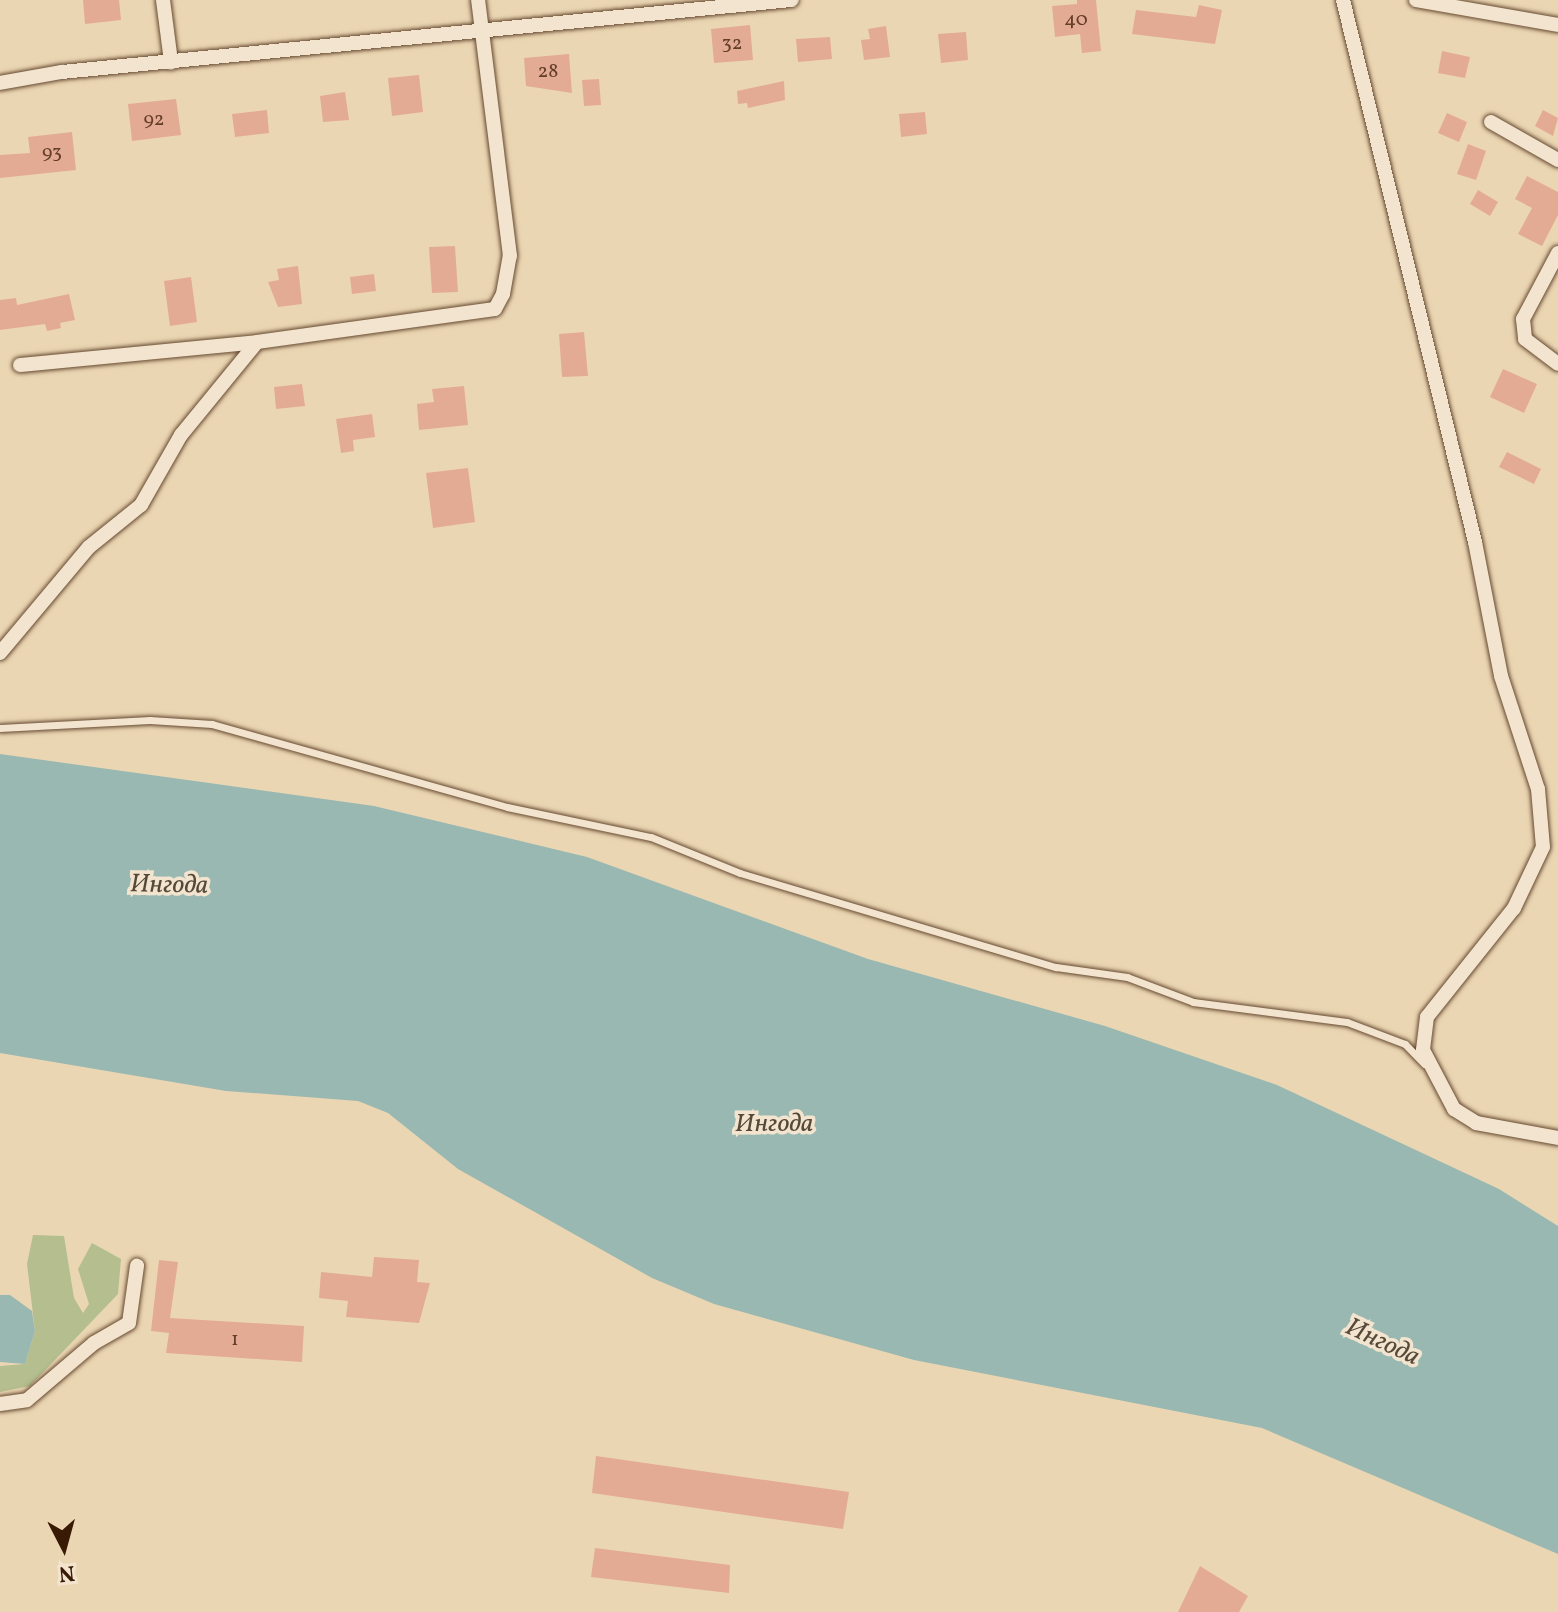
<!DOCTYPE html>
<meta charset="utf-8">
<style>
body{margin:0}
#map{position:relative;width:1558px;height:1612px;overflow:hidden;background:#ebd6b3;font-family:Vollkorn,serif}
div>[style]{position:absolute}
.green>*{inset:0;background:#b5be8e}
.water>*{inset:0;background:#99b8b2}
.building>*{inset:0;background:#e4ab94}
.roads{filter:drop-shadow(0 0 2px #664930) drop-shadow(0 0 2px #664930)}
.lane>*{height:7px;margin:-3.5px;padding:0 3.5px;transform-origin:3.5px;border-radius:3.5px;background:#f2e4ce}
.street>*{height:14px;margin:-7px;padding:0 7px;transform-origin:7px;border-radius:7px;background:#f2e4ce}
span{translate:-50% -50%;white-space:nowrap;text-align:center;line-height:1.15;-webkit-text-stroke:7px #f2e4ce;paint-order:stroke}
.number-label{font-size:20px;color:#643e29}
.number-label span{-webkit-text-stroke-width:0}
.water-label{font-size:26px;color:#564939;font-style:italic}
.north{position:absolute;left:24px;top:1508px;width:80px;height:80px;-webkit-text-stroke:6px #f2e4ce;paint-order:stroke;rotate:174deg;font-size:22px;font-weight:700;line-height:32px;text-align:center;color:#391a05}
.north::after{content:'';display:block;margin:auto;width:28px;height:36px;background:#391a05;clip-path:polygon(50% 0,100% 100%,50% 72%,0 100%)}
</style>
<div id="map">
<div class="green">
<div style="clip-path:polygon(33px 1235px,64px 1236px,74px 1298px,83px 1313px,89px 1304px,78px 1269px,92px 1243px,121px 1259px,118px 1294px,30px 1386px,0 1392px,0 1366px,25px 1364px,35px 1331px,27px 1264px)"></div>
</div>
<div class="water">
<div style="clip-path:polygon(0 754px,374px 806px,587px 857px,868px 959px,1105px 1026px,1277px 1085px,1499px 1189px,1558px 1226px,1558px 1554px,1262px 1428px,914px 1360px,714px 1304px,652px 1278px,458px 1169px,388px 1113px,358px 1101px,226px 1091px,0 1053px)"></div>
<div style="clip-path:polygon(0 1295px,10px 1295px,32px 1311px,35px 1331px,25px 1364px,0 1362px)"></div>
</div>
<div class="building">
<div style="clip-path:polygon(83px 0,119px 0,121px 20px,85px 24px)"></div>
<div style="clip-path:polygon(1077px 0,1096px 0,1101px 51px,1082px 53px,1080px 34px,1055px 37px,1052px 6px,1077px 4px)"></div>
<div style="clip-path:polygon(1199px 5px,1222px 10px,1215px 44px,1132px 34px,1136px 10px,1196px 17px)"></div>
<div style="clip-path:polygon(750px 25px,753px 60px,714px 63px,711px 29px)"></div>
<div style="clip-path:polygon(886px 26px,890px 57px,864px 60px,861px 40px,870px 39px,868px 29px)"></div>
<div style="clip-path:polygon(966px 32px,968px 60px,941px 63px,938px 34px)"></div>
<div style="clip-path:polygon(830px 37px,832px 59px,798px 62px,796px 39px)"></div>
<div style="clip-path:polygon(1442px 51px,1470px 57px,1465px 78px,1438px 73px)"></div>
<div style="clip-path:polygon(569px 54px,572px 93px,526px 86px,524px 58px)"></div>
<div style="clip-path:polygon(419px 75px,423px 112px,392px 116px,388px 78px)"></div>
<div style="clip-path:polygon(599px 79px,601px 105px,584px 106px,582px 80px)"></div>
<div style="clip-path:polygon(784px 81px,785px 100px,748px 108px,747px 103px,738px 104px,737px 91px)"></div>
<div style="clip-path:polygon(345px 92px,349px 120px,323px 122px,320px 96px)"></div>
<div style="clip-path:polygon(176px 99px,181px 135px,132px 141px,128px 104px)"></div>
<div style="clip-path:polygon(267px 110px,269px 133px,235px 137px,232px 114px)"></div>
<div style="clip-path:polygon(1543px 110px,1558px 118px,1553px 136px,1535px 126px)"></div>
<div style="clip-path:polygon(925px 112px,927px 134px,901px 137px,899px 114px)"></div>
<div style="clip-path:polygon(1447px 113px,1467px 122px,1459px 142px,1438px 133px)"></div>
<div style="clip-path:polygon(72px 132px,76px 170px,0 178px,0 155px,30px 153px,28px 137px)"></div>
<div style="clip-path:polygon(1468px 144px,1486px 151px,1476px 180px,1457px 174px)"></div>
<div style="clip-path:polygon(1527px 176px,1558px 192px,1558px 215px,1542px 246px,1518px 234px,1532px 208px,1515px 199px)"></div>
<div style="clip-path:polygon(1478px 190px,1498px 202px,1490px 216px,1470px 204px)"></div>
<div style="clip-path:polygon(455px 246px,458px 292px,432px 293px,429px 247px)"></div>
<div style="clip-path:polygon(298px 266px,302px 304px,278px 307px,268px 282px,279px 280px,277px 269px)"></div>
<div style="clip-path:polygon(374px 274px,376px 291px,352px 294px,350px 277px)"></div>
<div style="clip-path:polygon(191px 277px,197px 322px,170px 326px,164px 281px)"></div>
<div style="clip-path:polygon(69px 294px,75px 320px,60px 323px,61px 328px,47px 331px,45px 324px,0 330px,0 300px,16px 298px,17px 305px)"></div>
<div style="clip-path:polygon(584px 332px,588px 376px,562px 377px,559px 334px)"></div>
<div style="clip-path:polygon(1503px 369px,1537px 384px,1524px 413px,1490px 397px)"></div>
<div style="clip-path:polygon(302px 384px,305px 406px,276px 409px,274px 387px)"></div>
<div style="clip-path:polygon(464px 386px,468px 425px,419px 430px,417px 404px,434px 402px,432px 389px)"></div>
<div style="clip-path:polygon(372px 414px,375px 437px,353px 440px,354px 451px,341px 453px,336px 419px)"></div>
<div style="clip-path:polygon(1507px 452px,1541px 469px,1534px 484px,1499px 467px)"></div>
<div style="clip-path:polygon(468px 468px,475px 522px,433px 528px,426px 473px)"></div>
<div style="clip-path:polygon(374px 1257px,419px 1260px,417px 1282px,430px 1283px,419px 1323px,346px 1317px,348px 1301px,319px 1298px,321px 1272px,372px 1277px)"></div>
<div style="clip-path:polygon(159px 1260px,178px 1262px,170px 1318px,304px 1326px,302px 1362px,166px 1353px,169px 1333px,151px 1331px)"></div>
<div style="clip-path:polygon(596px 1456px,849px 1492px,843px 1529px,592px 1493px)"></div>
<div style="clip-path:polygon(595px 1548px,730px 1565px,729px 1593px,591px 1577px)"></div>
<div style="clip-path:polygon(1200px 1566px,1248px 1596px,1239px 1612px,1178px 1612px)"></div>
</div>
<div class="roads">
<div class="lane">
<div style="left:0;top:728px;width:150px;rotate:-3.1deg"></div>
<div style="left:150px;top:720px;width:62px;rotate:3.7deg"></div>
<div style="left:212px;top:724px;width:306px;rotate:15.7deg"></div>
<div style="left:507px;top:807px;width:147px;rotate:11.8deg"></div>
<div style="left:651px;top:837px;width:96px;rotate:22deg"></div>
<div style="left:740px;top:873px;width:330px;rotate:16.6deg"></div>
<div style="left:1056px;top:967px;width:72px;rotate:8deg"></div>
<div style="left:1127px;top:977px;width:71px;rotate:20.7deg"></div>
<div style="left:1193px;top:1002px;width:155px;rotate:7.4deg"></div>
<div style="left:1347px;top:1022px;width:62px;rotate:20.8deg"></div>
<div style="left:1405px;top:1044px;width:28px;rotate:46deg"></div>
</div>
<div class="street">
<div style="left:163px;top:0;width:63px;rotate:82.6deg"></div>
<div style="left:1343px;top:0;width:558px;rotate:76.31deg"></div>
<div style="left:1475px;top:542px;width:136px;rotate:79deg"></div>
<div style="left:1501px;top:676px;width:119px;rotate:71.9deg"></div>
<div style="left:1538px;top:789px;width:58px;rotate:85.1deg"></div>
<div style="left:1543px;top:847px;width:68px;rotate:115.4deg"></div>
<div style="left:1514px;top:908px;width:139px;rotate:128.6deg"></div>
<div style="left:1427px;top:1017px;width:33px;rotate:97deg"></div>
<div style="left:1423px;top:1050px;width:67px;rotate:62.3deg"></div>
<div style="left:1454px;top:1109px;width:26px;rotate:32deg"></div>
<div style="left:1476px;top:1123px;width:83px;rotate:10.4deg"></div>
<div style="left:1416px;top:0;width:144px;rotate:10deg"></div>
<div style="left:0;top:83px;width:63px;rotate:-10.1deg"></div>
<div style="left:62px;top:72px;width:733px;rotate:-5.64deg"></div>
<div style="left:1491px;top:122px;width:77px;rotate:29.6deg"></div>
<div style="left:1558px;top:253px;width:75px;rotate:117.9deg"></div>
<div style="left:1523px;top:319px;width:20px;rotate:84deg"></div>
<div style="left:1525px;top:339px;width:41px;rotate:37.1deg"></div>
<div style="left:20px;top:365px;width:238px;rotate:-5.5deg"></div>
<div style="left:257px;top:342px;width:240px;rotate:-7.9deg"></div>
<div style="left:495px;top:309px;width:17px;rotate:-62deg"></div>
<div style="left:503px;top:294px;width:39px;rotate:-80deg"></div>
<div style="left:510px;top:256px;width:258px;rotate:-97.1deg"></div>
<div style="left:0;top:653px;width:138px;rotate:-50deg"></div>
<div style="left:89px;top:547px;width:67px;rotate:-38.9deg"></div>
<div style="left:141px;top:505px;width:81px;rotate:-60.3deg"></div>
<div style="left:181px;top:435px;width:120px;rotate:-50.7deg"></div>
<div style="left:0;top:1404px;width:27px;rotate:-8deg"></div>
<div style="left:27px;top:1400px;width:88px;rotate:-40.4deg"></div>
<div style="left:94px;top:1343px;width:40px;rotate:-29.7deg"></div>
<div style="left:129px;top:1323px;width:58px;rotate:-82deg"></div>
</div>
</div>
<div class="number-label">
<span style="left:1076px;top:20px">40</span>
<span style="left:732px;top:44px">32</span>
<span style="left:548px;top:72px">28</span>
<span style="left:154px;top:120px">92</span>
<span style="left:52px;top:153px">93</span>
<span style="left:235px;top:1340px">1</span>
</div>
<div class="water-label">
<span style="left:169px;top:886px;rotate:1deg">Ингода</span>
<span style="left:774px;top:1125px">Ингода</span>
<span style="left:1382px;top:1343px;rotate:25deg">Ингода</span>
</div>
<div class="north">N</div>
</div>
